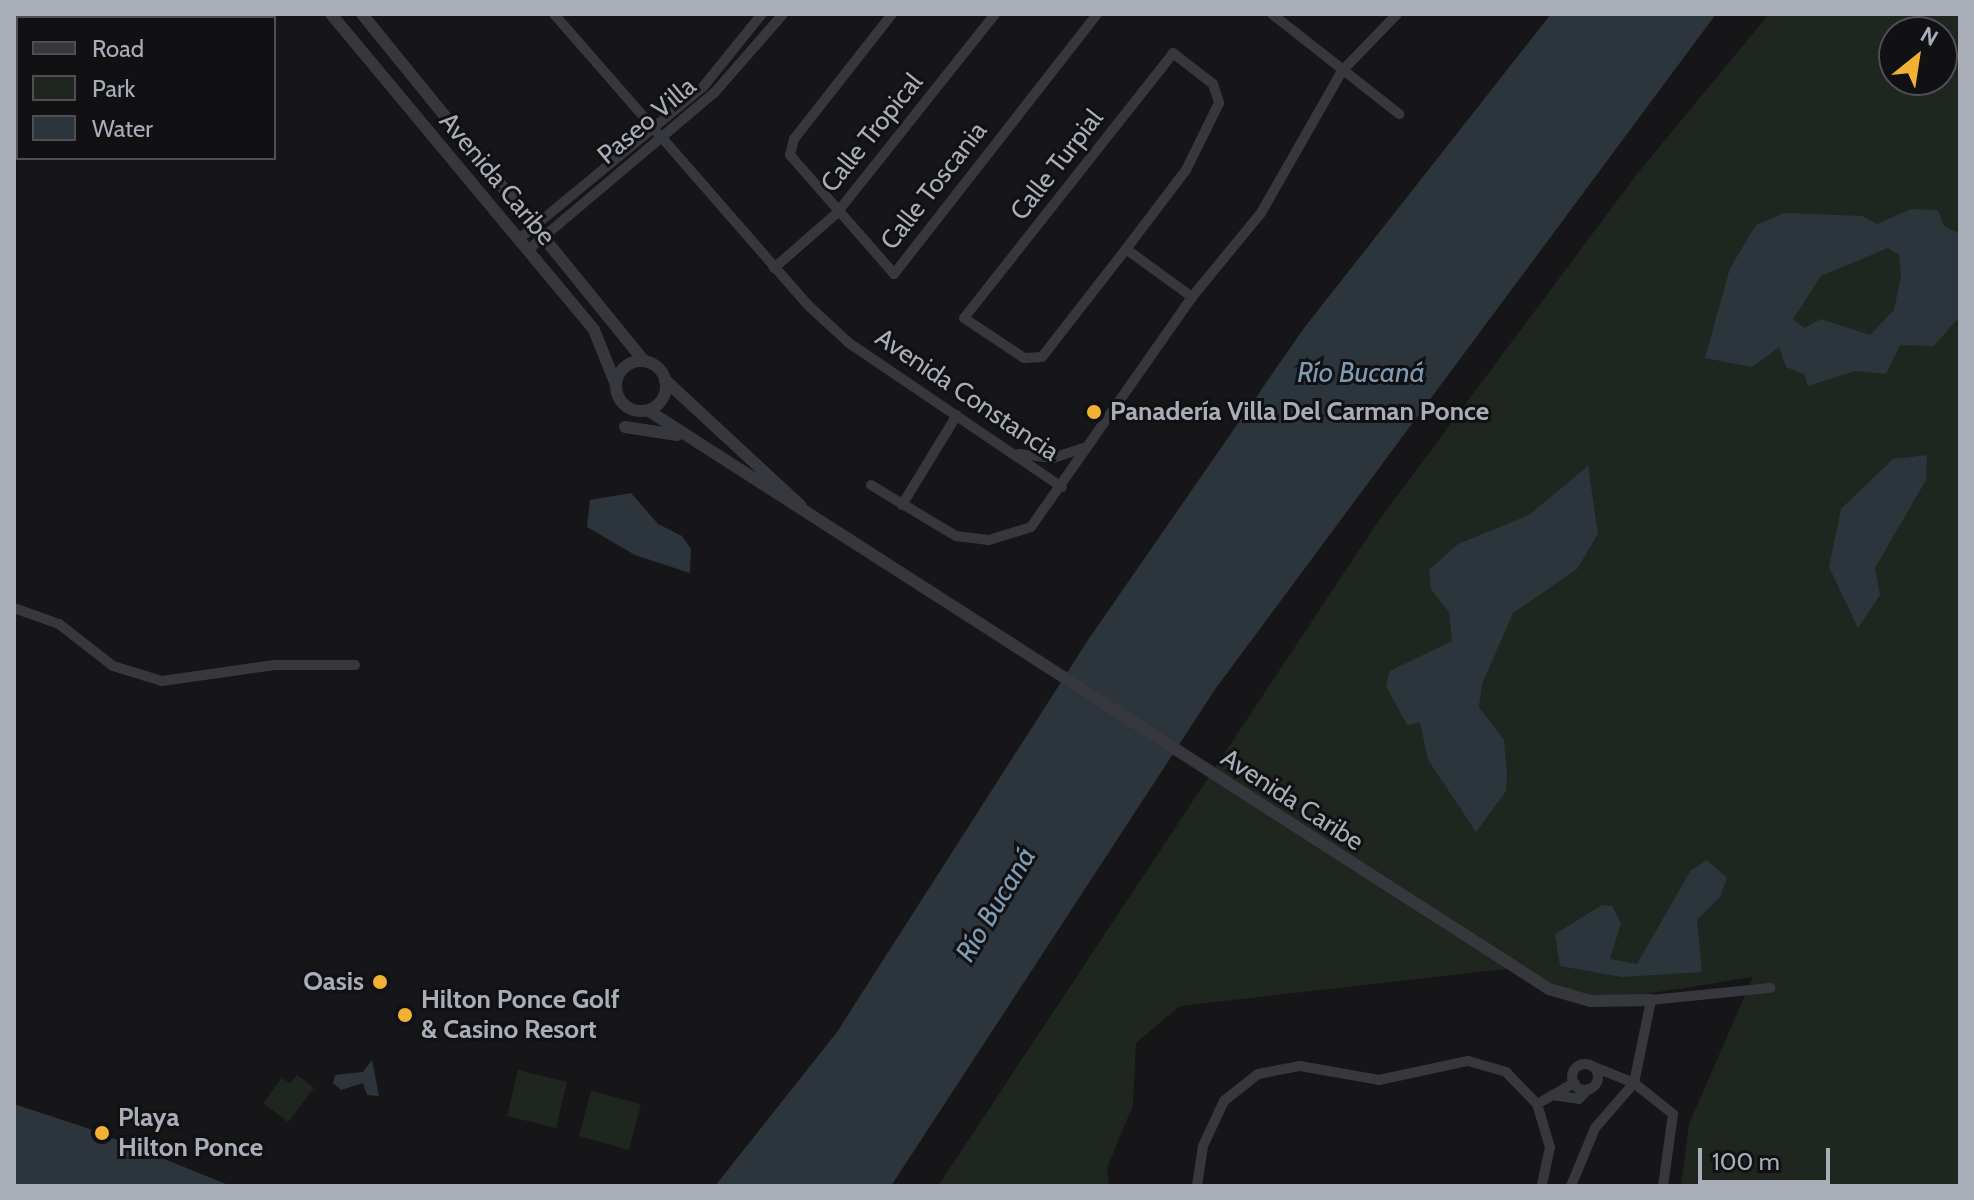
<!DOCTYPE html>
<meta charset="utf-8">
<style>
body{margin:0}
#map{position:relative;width:1974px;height:1200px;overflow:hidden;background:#161618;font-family:Cabin,sans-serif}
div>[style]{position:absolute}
.green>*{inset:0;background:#1e261f}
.water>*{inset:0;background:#2c353c}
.minor>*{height:10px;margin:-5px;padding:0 5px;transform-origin:5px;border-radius:5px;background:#37383d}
.minor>.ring{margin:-5px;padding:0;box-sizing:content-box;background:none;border:10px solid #37383d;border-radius:50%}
.tertiary>*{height:12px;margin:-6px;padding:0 6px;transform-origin:6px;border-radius:6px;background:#37383d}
.tertiary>.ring{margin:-6px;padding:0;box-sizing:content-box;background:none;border:12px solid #37383d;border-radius:50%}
.dots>*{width:22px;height:22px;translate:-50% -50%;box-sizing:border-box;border:4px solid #111113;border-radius:50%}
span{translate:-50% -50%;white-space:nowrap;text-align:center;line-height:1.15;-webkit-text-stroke:6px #111113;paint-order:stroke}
.street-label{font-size:26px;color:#a8adb8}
.poi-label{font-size:26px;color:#a8adb8;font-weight:700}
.left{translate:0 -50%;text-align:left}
.right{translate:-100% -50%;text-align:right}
.water-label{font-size:28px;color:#7f9bb3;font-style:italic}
.frame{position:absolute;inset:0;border:16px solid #a8adb8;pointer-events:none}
.legend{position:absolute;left:16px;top:16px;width:260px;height:144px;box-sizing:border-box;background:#111113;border:2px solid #4d4f55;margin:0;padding:10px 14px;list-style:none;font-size:24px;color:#a8adb8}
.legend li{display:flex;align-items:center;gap:16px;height:40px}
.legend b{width:40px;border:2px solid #4d4f55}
.north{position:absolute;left:1878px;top:16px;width:80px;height:80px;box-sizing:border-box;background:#111113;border:2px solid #4d4f55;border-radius:50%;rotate:30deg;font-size:22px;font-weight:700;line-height:32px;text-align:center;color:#a8adb8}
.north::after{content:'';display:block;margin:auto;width:28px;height:36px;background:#f2b134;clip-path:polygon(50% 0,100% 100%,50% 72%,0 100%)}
.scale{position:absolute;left:1698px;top:1148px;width:132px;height:36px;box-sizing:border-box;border:4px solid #a8adb8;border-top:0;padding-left:10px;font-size:24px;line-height:28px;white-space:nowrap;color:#a8adb8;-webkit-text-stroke:6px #111113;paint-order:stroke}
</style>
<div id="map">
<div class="green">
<div style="clip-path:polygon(evenodd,1769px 14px,1960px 14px,1960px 1186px,1681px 1186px,1689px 1124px,1753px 977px,1608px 1000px,1555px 986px,1523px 967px,1180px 1006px,1136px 1043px,1133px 1105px,1107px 1168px,1109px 1186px,938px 1186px,1379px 520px,1637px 174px,1769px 14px,1894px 32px,1942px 32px,1942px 80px,1894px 80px,1894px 32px)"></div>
<div style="clip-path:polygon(518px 1070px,567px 1082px,556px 1128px,507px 1116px)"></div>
<div style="clip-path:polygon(297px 1075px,314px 1088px,288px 1122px,263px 1103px,282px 1078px,290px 1083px)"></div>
<div style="clip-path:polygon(591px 1091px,641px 1104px,629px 1150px,579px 1136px)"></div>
</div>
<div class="water">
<div style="clip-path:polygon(1551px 14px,1716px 14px,1216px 688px,891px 1186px,715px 1186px,837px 1032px,1088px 640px,1304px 328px)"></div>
<div style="clip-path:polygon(evenodd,1911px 209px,1938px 210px,1944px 226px,1960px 234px,1960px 316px,1934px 346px,1900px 345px,1886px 374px,1855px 371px,1808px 386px,1804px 374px,1786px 367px,1779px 347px,1752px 367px,1705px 358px,1730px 268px,1756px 225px,1784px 213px,1862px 216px,1877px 224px,1911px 209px,1888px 248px,1899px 255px,1901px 275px,1894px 310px,1870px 335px,1821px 319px,1804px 328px,1793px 319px,1821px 276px,1888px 248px)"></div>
<div style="clip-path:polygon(1927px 455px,1926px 480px,1875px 568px,1880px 595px,1858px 628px,1829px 567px,1841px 509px,1893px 459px)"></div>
<div style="clip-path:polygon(1588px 466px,1598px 534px,1577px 569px,1513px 613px,1482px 684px,1479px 707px,1504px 740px,1507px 775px,1506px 791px,1476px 832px,1428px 760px,1420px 723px,1407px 725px,1386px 686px,1390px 671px,1452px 641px,1449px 612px,1431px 589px,1429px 570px,1458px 544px,1529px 515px)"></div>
<div style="clip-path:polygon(631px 493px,658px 524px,682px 536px,691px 549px,690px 573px,635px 555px,587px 527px,590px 500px)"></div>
<div style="clip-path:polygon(1707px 860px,1727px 878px,1720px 897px,1697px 920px,1702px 972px,1622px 977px,1560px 966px,1555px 934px,1602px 905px,1612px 906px,1621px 923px,1610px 959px,1637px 964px,1691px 870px)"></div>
<div style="clip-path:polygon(372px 1060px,379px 1096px,367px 1095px,363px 1083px,341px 1090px,333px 1083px,335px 1075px,363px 1072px)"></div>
<div style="clip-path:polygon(14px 1104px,90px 1129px,231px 1186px,14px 1186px)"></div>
</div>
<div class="minor">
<div style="left:554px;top:14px;width:389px;rotate:48.9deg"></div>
<div style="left:810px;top:307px;width:53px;rotate:42.7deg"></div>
<div style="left:849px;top:343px;width:257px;rotate:34.1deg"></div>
<div style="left:892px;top:14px;width:159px;rotate:128.1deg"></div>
<div style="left:794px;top:139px;width:16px;rotate:104deg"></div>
<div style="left:790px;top:155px;width:158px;rotate:48.8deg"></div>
<div style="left:894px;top:274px;width:330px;rotate:-52deg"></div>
<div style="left:1272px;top:14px;width:162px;rotate:38.2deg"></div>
<div style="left:1173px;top:53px;width:51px;rotate:37.8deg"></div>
<div style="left:1213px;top:84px;width:20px;rotate:72deg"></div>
<div style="left:1219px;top:103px;width:75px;rotate:116.2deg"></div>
<div style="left:1186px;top:170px;width:99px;rotate:127.2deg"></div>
<div style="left:1126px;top:249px;width:137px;rotate:127.9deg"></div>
<div style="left:1042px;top:357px;width:18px;rotate:177deg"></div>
<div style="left:1024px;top:358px;width:72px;rotate:-146.3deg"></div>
<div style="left:964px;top:318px;width:337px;rotate:-51.7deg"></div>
<div style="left:519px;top:239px;width:239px;rotate:-39.6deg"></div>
<div style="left:703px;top:87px;width:94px;rotate:-51.1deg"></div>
<div style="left:1126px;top:249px;width:82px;rotate:36deg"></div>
<div style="left:528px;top:250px;width:245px;rotate:-40.2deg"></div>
<div style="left:715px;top:92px;width:103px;rotate:-48.9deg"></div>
<div style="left:774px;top:268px;width:82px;rotate:-41.1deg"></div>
<div style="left:836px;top:214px;width:256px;rotate:-51.5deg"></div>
<div style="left:1019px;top:454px;width:34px;rotate:7deg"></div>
<div style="left:1053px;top:458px;width:33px;rotate:-18deg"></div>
<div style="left:871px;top:485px;width:99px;rotate:31deg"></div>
<div style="left:956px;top:536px;width:33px;rotate:7deg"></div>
<div style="left:989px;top:540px;width:44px;rotate:-17.2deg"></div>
<div style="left:1031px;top:527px;width:281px;rotate:-55deg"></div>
<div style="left:1192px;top:297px;width:109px;rotate:-50.6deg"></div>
<div style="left:1261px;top:213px;width:163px;rotate:-60.3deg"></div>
<div style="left:1342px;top:71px;width:79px;rotate:-46deg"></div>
<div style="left:902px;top:505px;width:105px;rotate:-58.6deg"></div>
<div style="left:14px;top:608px;width:48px;rotate:19.6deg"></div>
<div style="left:59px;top:624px;width:68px;rotate:37.9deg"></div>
<div style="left:113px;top:666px;width:51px;rotate:17deg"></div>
<div style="left:162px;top:681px;width:114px;rotate:-8.1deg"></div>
<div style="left:275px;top:665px;width:80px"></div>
<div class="ring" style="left:1572px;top:1064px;width:16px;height:16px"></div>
<div style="left:1594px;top:1067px;width:43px;rotate:21.8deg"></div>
<div style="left:1634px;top:1083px;width:85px;rotate:-78.4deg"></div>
<div style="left:1651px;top:1000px;width:120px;rotate:-5.8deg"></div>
<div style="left:1552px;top:1095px;width:27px;rotate:8deg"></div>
<div style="left:1579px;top:1099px;width:13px;rotate:-48deg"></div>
<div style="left:1537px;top:1104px;width:43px;rotate:-29.6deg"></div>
<div style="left:1197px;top:1186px;width:40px;rotate:-81.5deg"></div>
<div style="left:1203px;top:1146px;width:50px;rotate:-65deg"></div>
<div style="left:1224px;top:1101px;width:43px;rotate:-38.5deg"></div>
<div style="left:1258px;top:1074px;width:43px;rotate:-10.8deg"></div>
<div style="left:1300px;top:1066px;width:80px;rotate:10deg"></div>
<div style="left:1379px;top:1080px;width:91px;rotate:-12.1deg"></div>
<div style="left:1468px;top:1061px;width:40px;rotate:16deg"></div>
<div style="left:1506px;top:1072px;width:45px;rotate:45.9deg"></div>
<div style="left:1537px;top:1104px;width:45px;rotate:73.2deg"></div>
<div style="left:1550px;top:1147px;width:40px;rotate:102deg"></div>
<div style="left:1571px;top:1186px;width:63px;rotate:-67.5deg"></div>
<div style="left:1595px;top:1128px;width:60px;rotate:-49.1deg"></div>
<div style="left:1634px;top:1083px;width:50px;rotate:38.5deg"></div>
<div style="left:1673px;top:1114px;width:73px;rotate:97.9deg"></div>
</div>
<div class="tertiary">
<div style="left:331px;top:14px;width:411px;rotate:50.2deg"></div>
<div style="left:594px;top:330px;width:56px;rotate:68deg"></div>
<div style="left:362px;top:14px;width:447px;rotate:50.9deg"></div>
<div class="ring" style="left:616px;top:361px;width:38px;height:38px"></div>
<div style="left:665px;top:380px;width:185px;rotate:42.8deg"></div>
<div style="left:649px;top:411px;width:1070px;rotate:32.71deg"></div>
<div style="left:1549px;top:989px;width:43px;rotate:16.3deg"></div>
<div style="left:1590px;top:1001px;width:61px;rotate:-0.9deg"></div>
<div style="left:625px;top:427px;width:53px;rotate:8.7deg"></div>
</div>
<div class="dots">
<div style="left:1094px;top:412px;background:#f2b134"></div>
<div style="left:380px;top:982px;background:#f2b134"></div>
<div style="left:405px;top:1015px;background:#f2b134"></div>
<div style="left:102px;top:1133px;background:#f2b134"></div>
</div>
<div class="street-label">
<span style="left:647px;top:121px;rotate:-40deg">Paseo Villa</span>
<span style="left:872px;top:133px;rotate:-51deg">Calle Tropical</span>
<span style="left:1057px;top:165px;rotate:-52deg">Calle Turpial</span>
<span style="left:497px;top:179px;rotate:50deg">Avenida Caribe</span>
<span style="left:934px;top:186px;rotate:-52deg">Calle Toscania</span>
<span style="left:967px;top:395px;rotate:34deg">Avenida Constancia</span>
<span style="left:1292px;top:800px;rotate:33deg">Avenida Caribe</span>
</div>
<div class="poi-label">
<span class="left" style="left:1110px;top:412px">Panadería Villa Del Carman Ponce</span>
<span class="right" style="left:364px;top:982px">Oasis</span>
<span class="left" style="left:421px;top:1015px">Hilton Ponce Golf<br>&amp; Casino Resort</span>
<span class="left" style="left:118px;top:1133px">Playa<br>Hilton Ponce</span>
</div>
<div class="water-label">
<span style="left:1361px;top:372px">Río Bucaná</span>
<span style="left:995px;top:904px;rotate:-59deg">Río Bucaná</span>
</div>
<div class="frame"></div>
<ul class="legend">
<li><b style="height:10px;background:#37383d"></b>Road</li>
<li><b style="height:22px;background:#1e261f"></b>Park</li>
<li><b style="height:22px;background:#2c353c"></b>Water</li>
</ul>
<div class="north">N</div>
<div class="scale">100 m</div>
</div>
